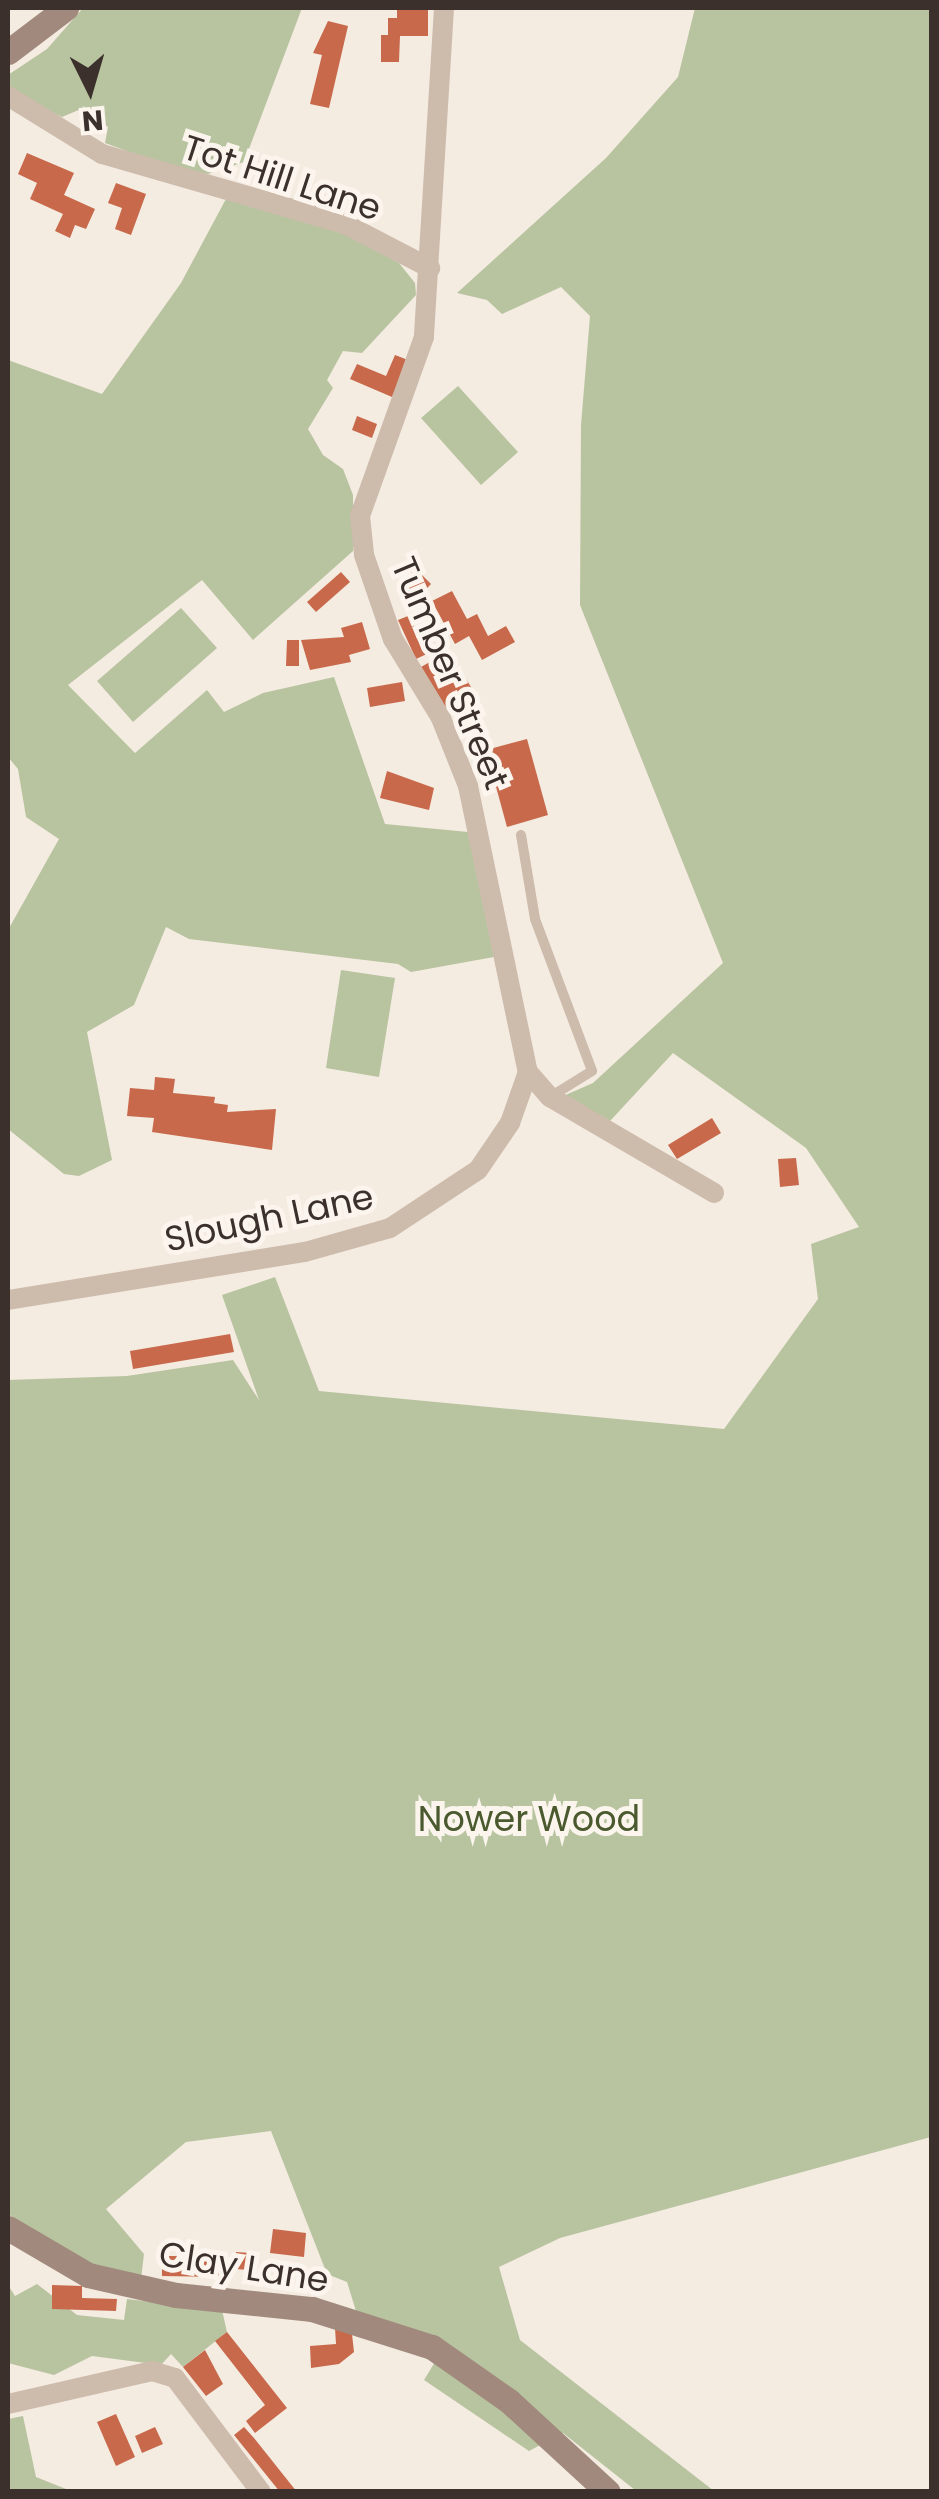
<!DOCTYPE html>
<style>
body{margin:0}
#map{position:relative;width:939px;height:2499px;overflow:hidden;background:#f4ebe1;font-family:Poppins,sans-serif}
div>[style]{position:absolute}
.green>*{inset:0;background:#b8c4a0}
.building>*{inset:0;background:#c8694b}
.lane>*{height:10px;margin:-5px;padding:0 5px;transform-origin:5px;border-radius:5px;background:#cdbbac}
.street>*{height:20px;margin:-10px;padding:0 10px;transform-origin:10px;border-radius:10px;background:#cdbbac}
.secondary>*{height:25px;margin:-12.5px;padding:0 12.5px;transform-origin:12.5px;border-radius:12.5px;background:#a18a7d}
span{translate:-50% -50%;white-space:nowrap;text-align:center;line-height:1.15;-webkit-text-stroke:10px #fbf5ee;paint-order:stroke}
.street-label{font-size:35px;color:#3b302b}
.park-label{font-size:35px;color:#4a5a2e}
.frame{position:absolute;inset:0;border:10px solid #3b302b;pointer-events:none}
.north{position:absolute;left:40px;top:40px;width:100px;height:100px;-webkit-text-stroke:8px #fbf5ee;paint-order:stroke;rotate:175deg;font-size:28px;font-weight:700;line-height:40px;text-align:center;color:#3b302b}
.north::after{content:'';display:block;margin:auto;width:35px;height:45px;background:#3b302b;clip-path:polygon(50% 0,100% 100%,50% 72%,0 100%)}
</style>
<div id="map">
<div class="green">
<div style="clip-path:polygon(83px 8px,302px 8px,244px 162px,208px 174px,165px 165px,105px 143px,108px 127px,81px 109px,62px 117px,10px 92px,8px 75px,47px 49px)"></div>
<div style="clip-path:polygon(695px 8px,931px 8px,931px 2137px,560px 2238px,499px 2267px,520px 2340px,714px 2491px,635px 2490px,563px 2433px,529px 2451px,424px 2380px,444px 2347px,356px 2311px,347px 2282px,327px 2274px,271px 2131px,186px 2142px,106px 2209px,144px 2254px,141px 2279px,79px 2261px,8px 2214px,8px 1380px,127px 1376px,233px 1360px,259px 1400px,222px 1295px,275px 1277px,319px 1391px,724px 1429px,818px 1299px,811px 1244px,859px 1227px,806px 1148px,673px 1053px,610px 1121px,561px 1097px,593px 1083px,723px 963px,580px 605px,581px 425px,590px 316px,561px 287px,502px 314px,487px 300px,457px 293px,606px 158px,678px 77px)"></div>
<div style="clip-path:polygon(227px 197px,347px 235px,399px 263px,415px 283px,416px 295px,362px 353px,343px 351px,327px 380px,333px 388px,308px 429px,323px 455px,343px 469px,353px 495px,353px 551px,253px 640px,202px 580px,68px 685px,135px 753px,207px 690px,224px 712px,263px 693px,334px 677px,385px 824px,468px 832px,494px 957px,411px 972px,398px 964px,189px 939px,166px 927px,134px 1005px,87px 1032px,112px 1160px,79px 1176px,64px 1174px,8px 1129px,8px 930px,59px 839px,26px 817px,18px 769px,8px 757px,8px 360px,102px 394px,181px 283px)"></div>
<div style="clip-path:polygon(458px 386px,518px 452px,481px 485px,421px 418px)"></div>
<div style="clip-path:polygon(181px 608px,217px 648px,133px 722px,97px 681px)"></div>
<div style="clip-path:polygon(341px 970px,395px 978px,379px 1077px,326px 1068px)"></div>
<div style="clip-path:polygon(37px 2284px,77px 2315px,124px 2320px,127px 2299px,222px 2310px,227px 2332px,183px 2367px,171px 2354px,161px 2365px,92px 2356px,54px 2375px,8px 2363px,8px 2285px,15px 2296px)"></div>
<div style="clip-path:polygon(23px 2416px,36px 2477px,71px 2491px,8px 2491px,8px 2419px)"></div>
</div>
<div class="building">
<div style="clip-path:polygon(397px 8px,428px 8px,428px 36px,400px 36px,399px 62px,381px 62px,381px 35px,388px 35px,388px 18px,397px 18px)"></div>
<div style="clip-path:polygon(328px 21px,348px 26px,329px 108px,310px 104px,322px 55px,313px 53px)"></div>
<div style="clip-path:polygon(27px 153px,74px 173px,64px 195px,95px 209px,86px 229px,75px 225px,70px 238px,55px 231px,63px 214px,30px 199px,37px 183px,18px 174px)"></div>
<div style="clip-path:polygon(116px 183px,146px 194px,131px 235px,115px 229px,122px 208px,108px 203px)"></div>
<div style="clip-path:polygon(395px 355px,408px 360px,392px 397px,350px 379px,357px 364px,386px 376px)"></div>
<div style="clip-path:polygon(357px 416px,377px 424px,372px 438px,352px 430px)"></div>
<div style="clip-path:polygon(415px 568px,431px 584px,413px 603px,396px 588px)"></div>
<div style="clip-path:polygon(341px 572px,350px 582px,316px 612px,307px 602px)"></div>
<div style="clip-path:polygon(452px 591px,467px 619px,477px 614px,488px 636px,506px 626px,515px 642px,482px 660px,469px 636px,455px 644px,432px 601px)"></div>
<div style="clip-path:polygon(408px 616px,431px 652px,416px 659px,398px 620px)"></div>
<div style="clip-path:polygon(362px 622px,370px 649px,349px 655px,351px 662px,310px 670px,301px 640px,344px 637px,341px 628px)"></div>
<div style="clip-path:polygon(287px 640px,299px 640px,299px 666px,286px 666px)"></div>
<div style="clip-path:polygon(449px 651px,474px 692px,446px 709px,421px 667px)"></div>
<div style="clip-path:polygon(402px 682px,405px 701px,370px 707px,367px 688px)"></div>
<div style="clip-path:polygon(527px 739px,548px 815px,507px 827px,486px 750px)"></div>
<div style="clip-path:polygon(387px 771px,434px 788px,429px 810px,380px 798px)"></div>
<div style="clip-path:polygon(155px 1077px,175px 1079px,173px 1093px,215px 1097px,214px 1103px,228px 1105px,227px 1112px,276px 1109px,272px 1150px,152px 1132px,154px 1118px,127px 1116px,130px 1088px,154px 1090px)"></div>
<div style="clip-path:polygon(712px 1118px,721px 1133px,677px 1159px,668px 1145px)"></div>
<div style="clip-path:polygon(796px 1158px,799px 1185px,780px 1187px,778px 1159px)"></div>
<div style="clip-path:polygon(230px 1334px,234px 1352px,133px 1369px,130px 1351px)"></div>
<div style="clip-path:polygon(273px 2229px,306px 2233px,304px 2257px,270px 2253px)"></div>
<div style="clip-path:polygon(236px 2252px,251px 2253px,250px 2270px,235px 2269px)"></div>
<div style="clip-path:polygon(162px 2256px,223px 2256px,222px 2277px,162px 2276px)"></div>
<div style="clip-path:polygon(52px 2285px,82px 2286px,82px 2298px,117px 2299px,116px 2311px,52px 2309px)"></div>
<div style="clip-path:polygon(335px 2328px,352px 2334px,354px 2352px,339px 2364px,311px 2368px,310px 2346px,336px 2344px)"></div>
<div style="clip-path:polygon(227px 2332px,287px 2408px,255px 2433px,246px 2421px,265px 2405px,215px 2341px)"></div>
<div style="clip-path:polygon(205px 2350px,223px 2384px,206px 2396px,183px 2367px)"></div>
<div style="clip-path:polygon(116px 2414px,135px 2457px,116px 2466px,97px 2422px)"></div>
<div style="clip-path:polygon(155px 2427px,163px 2444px,142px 2453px,135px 2436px)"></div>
<div style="clip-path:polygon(244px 2427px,254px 2438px,297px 2492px,280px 2492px,234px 2435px)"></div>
</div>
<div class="lane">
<div style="left:521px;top:835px;width:85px;rotate:80.5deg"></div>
<div style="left:535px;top:919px;width:162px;rotate:69.4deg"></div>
<div style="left:592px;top:1071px;width:49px;rotate:148.2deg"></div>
</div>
<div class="street">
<div style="left:444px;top:8px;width:330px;rotate:93.5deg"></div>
<div style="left:424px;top:337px;width:190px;rotate:109.7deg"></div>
<div style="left:360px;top:516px;width:39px;rotate:84deg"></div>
<div style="left:364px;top:555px;width:89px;rotate:71deg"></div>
<div style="left:393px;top:639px;width:92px;rotate:58.7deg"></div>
<div style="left:441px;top:718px;width:73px;rotate:68.3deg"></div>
<div style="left:468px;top:786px;width:292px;rotate:78.2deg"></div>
<div style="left:8px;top:96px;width:110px;rotate:31.7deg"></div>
<div style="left:102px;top:154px;width:253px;rotate:16.1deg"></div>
<div style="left:345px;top:224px;width:96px;rotate:27.4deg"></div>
<div style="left:528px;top:1072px;width:33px;rotate:49deg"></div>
<div style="left:550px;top:1097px;width:190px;rotate:30.3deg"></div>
<div style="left:8px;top:1300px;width:301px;rotate:-9.2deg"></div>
<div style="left:305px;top:1252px;width:88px;rotate:-15.8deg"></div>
<div style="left:390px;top:1228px;width:105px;rotate:-33.4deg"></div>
<div style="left:478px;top:1170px;width:57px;rotate:-55.8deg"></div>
<div style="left:510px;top:1123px;width:54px;rotate:-70.6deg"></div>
<div style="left:8px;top:2404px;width:148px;rotate:-12.9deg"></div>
<div style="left:152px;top:2371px;width:24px;rotate:17deg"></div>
<div style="left:175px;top:2378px;width:143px;rotate:53deg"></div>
</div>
<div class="secondary">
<div style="left:8px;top:52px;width:73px;rotate:-37.2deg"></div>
<div style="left:8px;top:2228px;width:93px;rotate:30.4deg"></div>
<div style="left:88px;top:2275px;width:90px;rotate:12.8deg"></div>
<div style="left:176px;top:2295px;width:137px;rotate:5.9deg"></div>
<div style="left:312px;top:2309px;width:126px;rotate:17.6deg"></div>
<div style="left:432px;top:2347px;width:94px;rotate:35deg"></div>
<div style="left:509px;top:2401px;width:134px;rotate:42.6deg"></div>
</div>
<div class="street-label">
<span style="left:282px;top:178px;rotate:18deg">Tot Hill Lane</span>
<span style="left:450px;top:673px;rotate:67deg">Tumber Street</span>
<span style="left:269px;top:1218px;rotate:-12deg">Slough Lane</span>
<span style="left:244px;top:2267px;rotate:9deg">Clay Lane</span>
</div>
<div class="park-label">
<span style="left:529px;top:1819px">Nower Wood</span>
</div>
<div class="frame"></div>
<div class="north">N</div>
</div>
